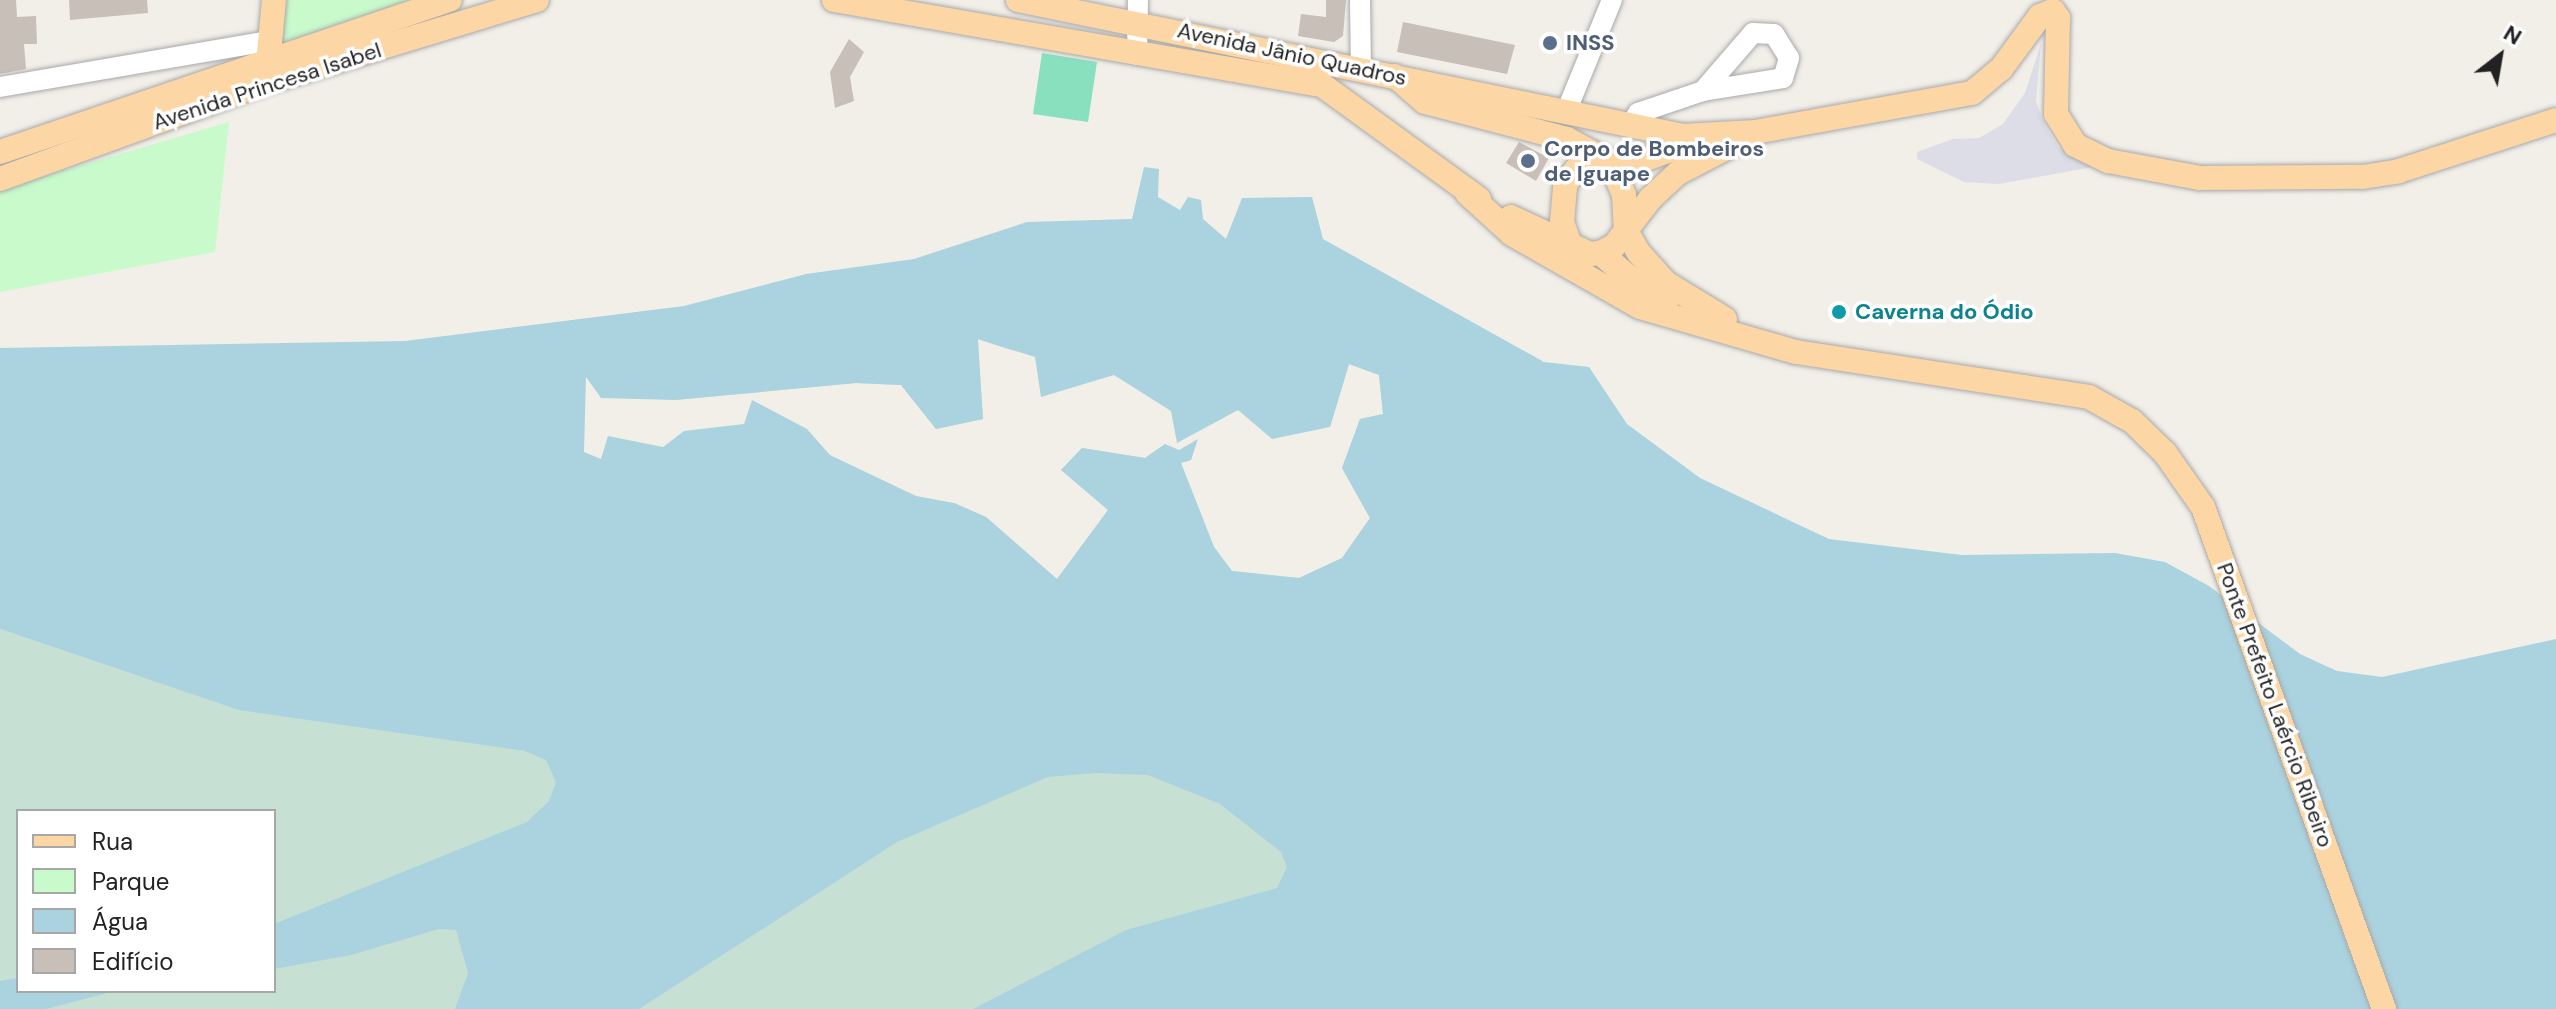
<!DOCTYPE html>
<meta charset="utf-8">
<style>
body{margin:0}
#map{position:relative;width:2556px;height:1009px;overflow:hidden;background:#f2efe9;font-family:"DM Sans",sans-serif}
div>[style]{position:absolute}
.wetland>*{inset:0;background:#c6e0d4}
.park>*{inset:0;background:#c8facc}
.pitch>*{inset:0;background:#88e0be}
.plaza>*{inset:0;background:#dddde8}
.water>*{inset:0;background:#aad3df}
.building>*{inset:0;background:#c7bfb8}
.roads{filter:drop-shadow(0 0 2px #a9a9a9) drop-shadow(0 0 2px #a9a9a9)}
.minor>*{height:20px;margin:-10px;padding:0 10px;transform-origin:10px;border-radius:10px;background:#fff}
.major>*{height:24px;margin:-12px;padding:0 12px;transform-origin:12px;border-radius:12px;background:#fcd6a4}
.dots>*{width:22px;height:22px;translate:-50% -50%;box-sizing:border-box;border:4px solid #fff;border-radius:50%}
span{translate:-50% -50%;white-space:nowrap;text-align:center;line-height:1.15;-webkit-text-stroke:7px #fff;paint-order:stroke}
.service-label{font-size:22px;color:#4e5e75;font-weight:700}
.left{translate:0 -50%;text-align:left}
.street-label{font-size:22px;color:#222}
.culture-label{font-size:22px;color:#0d838f;font-weight:700}
.legend{position:absolute;left:16px;top:809px;width:260px;height:184px;box-sizing:border-box;background:#fff;border:2px solid #a7a7a7;margin:0;padding:10px 14px;list-style:none;font-size:24px;color:#222}
.legend li{display:flex;align-items:center;gap:16px;height:40px}
.legend b{width:40px;border:2px solid #a7a7a7}
.north{position:absolute;left:2460px;top:16px;width:80px;height:80px;-webkit-text-stroke:6px #fff;paint-order:stroke;rotate:31deg;font-size:22px;font-weight:700;line-height:32px;text-align:center;color:#222}
.north::after{content:'';display:block;margin:auto;width:28px;height:36px;background:#222;clip-path:polygon(50% 0,100% 100%,50% 72%,0 100%)}
</style>
<div id="map">
<div class="wetland">
<div style="clip-path:polygon(evenodd,980px 305px,1446px 348px,1873px 1009px,0 1009px,0 629px,148px 679px,0 416px,584px 452px,588px 472px,954px 503px,986px 517px,1057px 579px,1108px 510px,1061px 470px,1082px 448px,1145px 458px,1165px 444px,1181px 463px,1214px 547px,1232px 571px,1299px 578px,1342px 558px,1370px 518px,1342px 468px,1360px 419px,1383px 414px,1379px 375px,1349px 364px,1330px 427px,1220px 364px,1011px 350px,977px 339px,983px 419px,936px 429px,901px 385px,856px 383px,675px 400px,980px 305px,18px 811px,274px 811px,274px 991px,18px 991px,18px 811px)"></div>
</div>
<div class="park">
<div style="clip-path:polygon(277px 0,416px 0,270px 47px)"></div>
<div style="clip-path:polygon(229px 122px,215px 252px,0 292px,0 189px)"></div>
</div>
<div class="pitch">
<div style="clip-path:polygon(1042px 53px,1097px 62px,1088px 122px,1033px 114px)"></div>
</div>
<div class="plaza">
<div style="clip-path:polygon(2041px 43px,2036px 101px,2045px 125px,2058px 147px,2093px 167px,1999px 184px,1964px 182px,1917px 159px,1917px 152px,1953px 139px,1979px 138px,2003px 124px,2025px 93px)"></div>
</div>
<div class="water">
<div style="clip-path:polygon(evenodd,1144px 167px,1159px 169px,1158px 197px,1180px 210px,1188px 197px,1201px 200px,1203px 219px,1226px 239px,1242px 198px,1312px 197px,1323px 239px,1544px 362px,1589px 367px,1627px 424px,1700px 478px,1829px 539px,1962px 555px,2115px 553px,2165px 562px,2209px 586px,2300px 654px,2337px 671px,2382px 677px,2556px 639px,2556px 1009px,973px 1009px,1126px 930px,1277px 888px,1287px 867px,1281px 852px,1220px 804px,1148px 775px,1096px 773px,1048px 777px,897px 842px,639px 1009px,455px 1009px,468px 973px,456px 930px,439px 929px,351px 955px,274px 969px,274px 924px,527px 822px,549px 801px,556px 782px,546px 760px,525px 751px,239px 710px,0 629px,0 348px,405px 341px,684px 306px,806px 274px,914px 259px,1027px 222px,1132px 219px,1144px 167px,978px 339px,1035px 357px,1041px 397px,1114px 375px,1171px 411px,1177px 443px,1238px 410px,1272px 439px,1330px 427px,1349px 364px,1379px 375px,1383px 414px,1360px 419px,1342px 468px,1370px 518px,1342px 558px,1299px 578px,1232px 571px,1214px 547px,1181px 463px,1191px 460px,1198px 439px,1179px 450px,1165px 444px,1145px 458px,1082px 448px,1061px 470px,1108px 510px,1057px 579px,986px 517px,954px 503px,916px 496px,830px 455px,807px 429px,752px 400px,744px 424px,684px 431px,663px 447px,608px 436px,601px 459px,584px 452px,586px 377px,601px 398px,675px 400px,856px 383px,901px 385px,936px 429px,983px 419px,978px 339px)"></div>
<div style="clip-path:polygon(18px 978px,18px 991px,115px 991px,46px 1009px,0 1009px,0 981px)"></div>
</div>
<div class="building">
<div style="clip-path:polygon(0 0,16px 0,17px 17px,36px 16px,37px 44px,24px 44px,26px 69px,0 74px)"></div>
<div style="clip-path:polygon(69px 0,147px 0,148px 13px,70px 20px)"></div>
<div style="clip-path:polygon(1326px 0,1346px 0,1343px 36px,1334px 42px,1298px 36px,1301px 14px,1326px 17px)"></div>
<div style="clip-path:polygon(1403px 22px,1515px 45px,1507px 74px,1397px 52px)"></div>
<div style="clip-path:polygon(849px 39px,864px 52px,850px 77px,854px 101px,835px 108px,830px 72px)"></div>
<div style="clip-path:polygon(1519px 142px,1549px 158px,1536px 181px,1506px 163px)"></div>
</div>
<div class="roads">
<div class="minor">
<div style="left:1360px;top:0;width:69px;rotate:89.2deg"></div>
<div style="left:1137px;top:55px;width:55px;rotate:-89deg"></div>
<div style="left:0;top:87px;width:272px;rotate:-9.7deg"></div>
<div style="left:1566px;top:112px;width:121px;rotate:-67.7deg"></div>
<div style="left:1631px;top:125px;width:14px;rotate:-60deg"></div>
<div style="left:1638px;top:113px;width:69px;rotate:-18.7deg"></div>
<div style="left:1703px;top:91px;width:81px;rotate:-9.2deg"></div>
<div style="left:1783px;top:78px;width:21px;rotate:-73deg"></div>
<div style="left:1789px;top:58px;width:28px;rotate:-122deg"></div>
<div style="left:1774px;top:34px;width:21px;rotate:-177deg"></div>
<div style="left:1753px;top:33px;width:77px;rotate:130.8deg"></div>
</div>
<div class="major">
<div style="left:834px;top:0;width:495px;rotate:9.9deg"></div>
<div style="left:1322px;top:85px;width:194px;rotate:36deg"></div>
<div style="left:1018px;top:0;width:679px;rotate:11.56deg"></div>
<div style="left:1683px;top:136px;width:72px;rotate:-3.2deg"></div>
<div style="left:1755px;top:132px;width:220px;rotate:-10.2deg"></div>
<div style="left:1972px;top:93px;width:38px;rotate:-40deg"></div>
<div style="left:2001px;top:69px;width:66px;rotate:-53.7deg"></div>
<div style="left:2040px;top:16px;width:14px;rotate:-21deg"></div>
<div style="left:2053px;top:11px;width:9px;rotate:54deg"></div>
<div style="left:2058px;top:18px;width:96px;rotate:91.2deg"></div>
<div style="left:2056px;top:114px;width:36px;rotate:58deg"></div>
<div style="left:2075px;top:145px;width:37px;rotate:26deg"></div>
<div style="left:2108px;top:161px;width:94px;rotate:10.5deg"></div>
<div style="left:2200px;top:178px;width:163px;rotate:-0.4deg"></div>
<div style="left:2363px;top:177px;width:36px;rotate:-9deg"></div>
<div style="left:2399px;top:171px;width:165px;rotate:-18deg"></div>
<div style="left:267px;top:75px;width:75px;rotate:-84.7deg"></div>
<div style="left:1395px;top:76px;width:40px;rotate:41deg"></div>
<div style="left:1425px;top:102px;width:147px;rotate:14.6deg"></div>
<div style="left:1567px;top:139px;width:49px;rotate:28.1deg"></div>
<div style="left:1610px;top:162px;width:36px;rotate:67deg"></div>
<div style="left:1624px;top:195px;width:35px;rotate:87deg"></div>
<div style="left:1626px;top:230px;width:26px;rotate:61deg"></div>
<div style="left:1639px;top:253px;width:40px;rotate:48deg"></div>
<div style="left:1666px;top:283px;width:69px;rotate:31.4deg"></div>
<div style="left:0;top:152px;width:475px;rotate:-18.7deg"></div>
<div style="left:1616px;top:170px;width:87px;rotate:-20.1deg"></div>
<div style="left:0;top:179px;width:284px;rotate:-20deg"></div>
<div style="left:267px;top:82px;width:282px;rotate:-16.9deg"></div>
<div style="left:1467px;top:193px;width:61px;rotate:42.3deg"></div>
<div style="left:1512px;top:234px;width:147px;rotate:29.7deg"></div>
<div style="left:1640px;top:307px;width:162px;rotate:16.1deg"></div>
<div style="left:1796px;top:352px;width:296px;rotate:8.7deg"></div>
<div style="left:2089px;top:397px;width:49px;rotate:29.2deg"></div>
<div style="left:2132px;top:421px;width:46px;rotate:44.1deg"></div>
<div style="left:2165px;top:453px;width:66px;rotate:54.9deg"></div>
<div style="left:2203px;top:507px;width:534px;rotate:70.17deg"></div>
<div style="left:1511px;top:217px;width:87px;rotate:25.1deg"></div>
<div style="left:1590px;top:254px;width:10px;rotate:-6deg"></div>
<div style="left:1600px;top:253px;width:16px;rotate:-27deg"></div>
<div style="left:1614px;top:246px;width:59px;rotate:-52.5deg"></div>
<div style="left:1650px;top:199px;width:38px;rotate:-43deg"></div>
<div style="left:1678px;top:173px;width:85px;rotate:-27.5deg"></div>
<div style="left:1570px;top:245px;width:24px;rotate:-109deg"></div>
<div style="left:1562px;top:222px;width:38px;rotate:-85deg"></div>
<div style="left:1565px;top:184px;width:37px;rotate:-52deg"></div>
<div style="left:1588px;top:155px;width:13px;rotate:4deg"></div>
<div style="left:1600px;top:253px;width:86px;rotate:39.8deg"></div>
</div>
</div>
<div class="dots">
<div style="left:1550px;top:43px;background:#5c6f8a"></div>
<div style="left:1528px;top:161px;background:#5c6f8a"></div>
<div style="left:1839px;top:312px;background:#0f9aa8"></div>
</div>
<div class="service-label">
<span class="left" style="left:1566px;top:43px">INSS</span>
<span class="left" style="left:1544px;top:161px">Corpo de Bombeiros<br>de Iguape</span>
</div>
<div class="street-label">
<span style="left:1292px;top:54px;rotate:12deg">Avenida Jânio Quadros</span>
<span style="left:267px;top:86px;rotate:-18deg">Avenida Princesa Isabel</span>
<span style="left:2275px;top:705px;rotate:70deg">Ponte Prefeito Laércio Ribeiro</span>
</div>
<div class="culture-label">
<span class="left" style="left:1855px;top:312px">Caverna do Ódio</span>
</div>
<ul class="legend">
<li><b style="height:10px;background:#fcd6a4"></b>Rua</li>
<li><b style="height:22px;background:#c8facc"></b>Parque</li>
<li><b style="height:22px;background:#aad3df"></b>Água</li>
<li><b style="height:22px;background:#c7bfb8"></b>Edifício</li>
</ul>
<div class="north">N</div>
</div>
